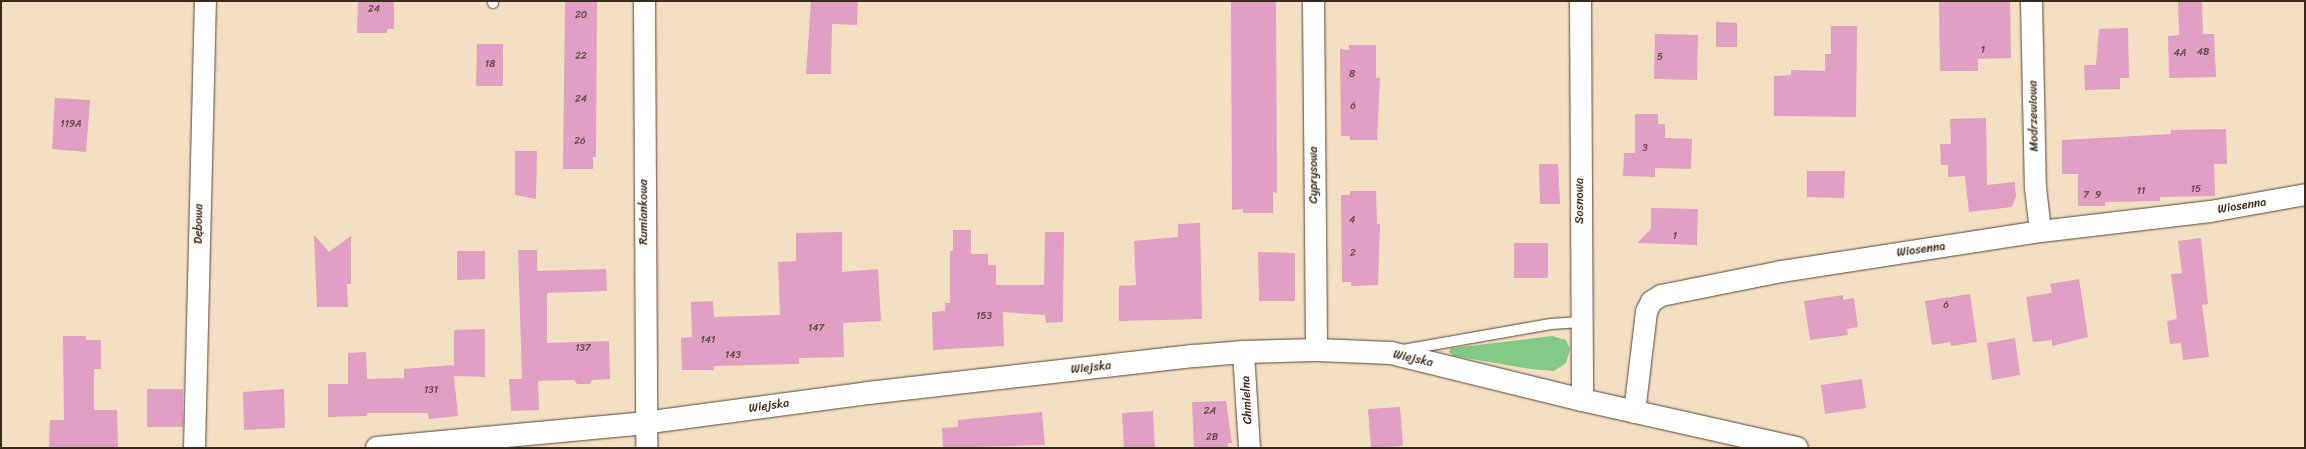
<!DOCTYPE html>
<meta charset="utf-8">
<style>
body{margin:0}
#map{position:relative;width:2306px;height:449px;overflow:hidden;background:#f3dfc2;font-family:Sriracha,sans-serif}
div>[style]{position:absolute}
.green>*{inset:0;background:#82c984}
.building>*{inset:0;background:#e09fc3}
.roads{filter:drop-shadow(0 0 1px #574537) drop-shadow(0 0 1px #574537)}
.lane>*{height:10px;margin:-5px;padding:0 5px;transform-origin:5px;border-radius:5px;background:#fff}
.street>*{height:21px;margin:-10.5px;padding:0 10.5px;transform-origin:10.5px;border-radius:10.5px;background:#fff}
.secondary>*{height:22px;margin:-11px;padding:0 11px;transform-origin:11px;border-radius:11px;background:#fff}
span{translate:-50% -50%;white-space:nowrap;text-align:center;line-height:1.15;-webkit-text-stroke:3px #fdfcf7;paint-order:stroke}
.number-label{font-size:10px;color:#644747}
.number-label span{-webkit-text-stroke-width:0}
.street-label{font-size:12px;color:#3b2a1e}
.frame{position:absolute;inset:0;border:2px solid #3b2a1e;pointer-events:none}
</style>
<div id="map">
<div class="green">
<div style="clip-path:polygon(1552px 336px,1566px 340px,1570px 349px,1566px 363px,1554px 371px,1530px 369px,1454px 356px,1449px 352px,1451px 348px,1461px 347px)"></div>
</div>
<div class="building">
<div style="clip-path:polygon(358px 1px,394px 1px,394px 29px,387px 29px,387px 33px,357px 33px)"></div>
<div style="clip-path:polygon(565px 1px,597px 1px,596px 157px,593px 157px,593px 169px,563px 169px)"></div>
<div style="clip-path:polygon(811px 1px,858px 1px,857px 25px,832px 24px,831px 74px,806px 74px)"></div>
<div style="clip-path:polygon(1231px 1px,1276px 1px,1277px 193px,1273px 192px,1273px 213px,1243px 213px,1243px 209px,1232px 210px)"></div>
<div style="clip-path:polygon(1939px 1px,2010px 1px,2011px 58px,1978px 59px,1978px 71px,1940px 71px)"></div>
<div style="clip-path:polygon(2178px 1px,2202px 1px,2203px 34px,2214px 34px,2216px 77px,2169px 78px,2168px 36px,2179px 35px)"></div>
<div style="clip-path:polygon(1716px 22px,1737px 23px,1737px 47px,1716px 47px)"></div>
<div style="clip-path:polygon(1831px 26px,1857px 26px,1856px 117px,1774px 116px,1774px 76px,1791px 75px,1791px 70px,1825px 71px,1825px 54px,1831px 54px)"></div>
<div style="clip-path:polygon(2128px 28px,2129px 78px,2120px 78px,2120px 89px,2085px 90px,2084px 65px,2096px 65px,2099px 29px)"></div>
<div style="clip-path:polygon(1655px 34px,1698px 35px,1697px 80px,1654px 79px)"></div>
<div style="clip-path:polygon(477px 44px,503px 44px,503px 86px,476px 86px)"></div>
<div style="clip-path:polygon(1349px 45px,1376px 45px,1376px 78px,1380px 78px,1377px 140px,1350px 140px,1350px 136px,1341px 136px,1340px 49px,1349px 50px)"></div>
<div style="clip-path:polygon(55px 98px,90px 100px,86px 152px,52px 149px)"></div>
<div style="clip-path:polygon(1635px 114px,1658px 114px,1658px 124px,1665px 124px,1665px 138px,1692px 139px,1691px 169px,1655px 168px,1655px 177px,1623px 176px,1624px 153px,1635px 153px)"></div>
<div style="clip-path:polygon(1986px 118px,1987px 185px,2015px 182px,2016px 196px,2012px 207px,1969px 212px,1965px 176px,1948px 177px,1948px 165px,1941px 165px,1940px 144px,1951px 144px,1950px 119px)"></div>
<div style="clip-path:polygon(2226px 129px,2227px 164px,2214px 164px,2215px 196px,2160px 197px,2160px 201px,2105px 202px,2105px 206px,2078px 206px,2078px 174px,2062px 174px,2062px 140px,2171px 134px,2171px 130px)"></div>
<div style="clip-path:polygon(515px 151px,537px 151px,536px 199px,515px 195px)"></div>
<div style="clip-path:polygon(1539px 164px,1558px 164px,1560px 204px,1540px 204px)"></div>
<div style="clip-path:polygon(1807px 171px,1845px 171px,1844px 198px,1807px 197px)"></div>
<div style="clip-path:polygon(1350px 191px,1376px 191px,1377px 224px,1380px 224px,1378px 285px,1351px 286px,1351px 282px,1342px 282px,1341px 195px,1350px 195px)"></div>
<div style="clip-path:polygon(1651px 208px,1698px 209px,1697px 245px,1637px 243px,1651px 229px)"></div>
<div style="clip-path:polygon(1200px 223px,1202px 319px,1119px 321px,1119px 286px,1136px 285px,1134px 241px,1178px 237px,1178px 224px)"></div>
<div style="clip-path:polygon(953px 230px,971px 230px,971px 254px,988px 254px,988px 265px,996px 265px,996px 285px,1044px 285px,1045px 232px,1064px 232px,1063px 322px,1046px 323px,1045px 315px,1003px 312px,1004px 346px,933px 350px,932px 312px,945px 311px,945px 303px,950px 303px,950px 251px,953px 251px)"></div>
<div style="clip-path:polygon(842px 232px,842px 272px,878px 269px,881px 321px,843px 323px,844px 357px,799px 358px,799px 364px,714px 366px,714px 370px,682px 370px,681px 338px,692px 337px,691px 302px,713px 301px,714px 317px,780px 315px,778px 262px,796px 261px,796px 233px)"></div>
<div style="clip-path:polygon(314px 235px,329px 252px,351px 236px,351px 284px,347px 284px,348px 307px,317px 307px)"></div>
<div style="clip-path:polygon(2201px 238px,2208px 304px,2202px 305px,2209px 357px,2183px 360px,2181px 343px,2170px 344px,2167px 321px,2177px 319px,2171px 274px,2182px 273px,2178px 241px)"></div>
<div style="clip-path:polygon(1514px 243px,1548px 243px,1548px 278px,1514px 278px)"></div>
<div style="clip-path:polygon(518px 250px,537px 250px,537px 271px,606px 269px,607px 291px,547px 293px,547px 343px,609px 341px,610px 379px,592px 380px,590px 384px,577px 384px,574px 380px,538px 381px,539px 410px,511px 411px,509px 379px,522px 379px)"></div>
<div style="clip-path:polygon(457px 251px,485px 251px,485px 279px,457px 280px)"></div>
<div style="clip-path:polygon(1258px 252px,1295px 253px,1295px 301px,1259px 301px)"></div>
<div style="clip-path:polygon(2079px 279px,2088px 337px,2052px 346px,2052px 340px,2033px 342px,2026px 297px,2052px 293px,2050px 284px)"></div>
<div style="clip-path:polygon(1970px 294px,1977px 342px,1951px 346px,1950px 342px,1932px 345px,1925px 301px)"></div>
<div style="clip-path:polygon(1843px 295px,1843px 300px,1854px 298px,1858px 327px,1847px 329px,1848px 335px,1810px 340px,1804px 301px)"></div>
<div style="clip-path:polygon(485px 329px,485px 377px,454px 376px,458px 416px,429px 419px,428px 413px,367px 413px,367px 416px,328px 417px,328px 384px,348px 384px,348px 353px,366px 352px,367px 379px,404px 378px,404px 369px,453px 365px,454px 368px,454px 330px)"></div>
<div style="clip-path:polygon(63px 336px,86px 336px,86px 340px,101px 340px,101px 369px,94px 369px,94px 410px,117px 410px,118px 448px,49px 448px,50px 420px,64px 420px)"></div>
<div style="clip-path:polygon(2015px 338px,2020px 375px,1992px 380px,1987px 343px)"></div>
<div style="clip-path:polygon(1862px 379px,1866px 408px,1825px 414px,1821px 385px)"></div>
<div style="clip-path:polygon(147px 389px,183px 389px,183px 427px,147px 427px)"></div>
<div style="clip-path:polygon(284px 389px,285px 428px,244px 430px,243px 392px)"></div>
<div style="clip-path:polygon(1226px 401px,1232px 443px,1228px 443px,1228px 448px,1194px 448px,1192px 402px)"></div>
<div style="clip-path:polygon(1400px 407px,1403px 446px,1371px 448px,1368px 409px)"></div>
<div style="clip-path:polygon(1153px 411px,1155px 448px,1124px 448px,1122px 413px)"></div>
<div style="clip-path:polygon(1042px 412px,1045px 445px,943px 448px,942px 428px,958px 427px,958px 420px)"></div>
</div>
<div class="roads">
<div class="lane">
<div style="left:493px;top:1px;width:2px;rotate:90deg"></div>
<div style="left:1403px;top:350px;width:150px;rotate:-10deg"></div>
<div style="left:1551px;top:324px;width:29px;rotate:-4deg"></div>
</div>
<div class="street">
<div style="left:644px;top:1px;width:447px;rotate:89.7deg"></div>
<div style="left:1313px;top:1px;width:349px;rotate:89.5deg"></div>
<div style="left:1580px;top:1px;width:399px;rotate:89.7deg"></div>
<div style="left:2031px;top:1px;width:186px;rotate:88.8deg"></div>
<div style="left:2035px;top:187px;width:44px;rotate:83.5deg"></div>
<div style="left:1243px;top:352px;width:96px;rotate:86.4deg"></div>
<div style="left:1634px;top:412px;width:102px;rotate:-83.2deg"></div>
<div style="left:1646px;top:311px;width:11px;rotate:-63deg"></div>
<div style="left:1651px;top:301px;width:12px;rotate:-31deg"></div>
<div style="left:1661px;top:295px;width:122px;rotate:-11.3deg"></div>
<div style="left:1781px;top:271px;width:262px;rotate:-8.8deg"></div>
<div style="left:2040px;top:231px;width:171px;rotate:-6.7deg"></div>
<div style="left:2210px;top:211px;width:97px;rotate:-10.1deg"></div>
<div style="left:194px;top:448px;width:447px;rotate:-88.6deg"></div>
</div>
<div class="secondary">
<div style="left:377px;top:448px;width:268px;rotate:-5.3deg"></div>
<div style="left:644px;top:423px;width:226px;rotate:-7.6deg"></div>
<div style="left:868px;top:393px;width:329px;rotate:-6.5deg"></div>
<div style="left:1195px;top:356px;width:48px;rotate:-4.8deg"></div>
<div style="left:1243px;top:352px;width:73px;rotate:-1.6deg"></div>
<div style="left:1316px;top:350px;width:75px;rotate:2.3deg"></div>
<div style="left:1391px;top:353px;width:197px;rotate:13.8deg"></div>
<div style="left:1582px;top:400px;width:220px;rotate:12.6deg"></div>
</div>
</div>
<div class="number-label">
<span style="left:374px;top:10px">24</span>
<span style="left:581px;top:16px">20</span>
<span style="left:1983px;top:51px">1</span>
<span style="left:2203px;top:53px">4B</span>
<span style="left:2180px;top:54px">4A</span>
<span style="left:581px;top:57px">22</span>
<span style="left:1660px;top:58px">5</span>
<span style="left:490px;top:65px">18</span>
<span style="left:1352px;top:75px">8</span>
<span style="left:581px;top:100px">24</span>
<span style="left:1353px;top:107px">6</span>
<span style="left:71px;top:125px">119A</span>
<span style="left:580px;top:142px">26</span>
<span style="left:1645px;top:149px">3</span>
<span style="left:2196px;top:190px">15</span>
<span style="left:2141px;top:192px">11</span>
<span style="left:2086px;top:196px">7</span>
<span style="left:2098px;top:196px">9</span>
<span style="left:1352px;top:221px">4</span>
<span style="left:1675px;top:237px">1</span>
<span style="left:1353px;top:254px">2</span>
<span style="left:1946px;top:306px">6</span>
<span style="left:984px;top:317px">153</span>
<span style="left:816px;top:329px">147</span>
<span style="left:708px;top:341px">141</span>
<span style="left:583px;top:349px">137</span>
<span style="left:733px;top:356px">143</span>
<span style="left:431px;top:391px">131</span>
<span style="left:1210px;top:412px">2A</span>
<span style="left:1212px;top:438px">2B</span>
</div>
<div class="street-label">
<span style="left:2034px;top:116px;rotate:-91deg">Modrzewiowa</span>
<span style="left:1314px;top:175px;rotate:-90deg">Cyprysowa</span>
<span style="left:1580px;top:201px;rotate:-90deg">Sosnowa</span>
<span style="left:2242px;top:206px;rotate:-9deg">Wiosenna</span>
<span style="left:644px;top:212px;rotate:-90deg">Rumiankowa</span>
<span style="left:199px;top:224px;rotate:-89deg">Dębowa</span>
<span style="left:1921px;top:250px;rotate:-8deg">Wiosenna</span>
<span style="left:1413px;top:359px;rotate:13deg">Wiejska</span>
<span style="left:1091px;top:368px;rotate:-6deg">Wiejska</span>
<span style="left:1247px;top:400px;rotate:-93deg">Chmielna</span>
<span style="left:769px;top:406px;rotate:-8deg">Wiejska</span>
</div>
<div class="frame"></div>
</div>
